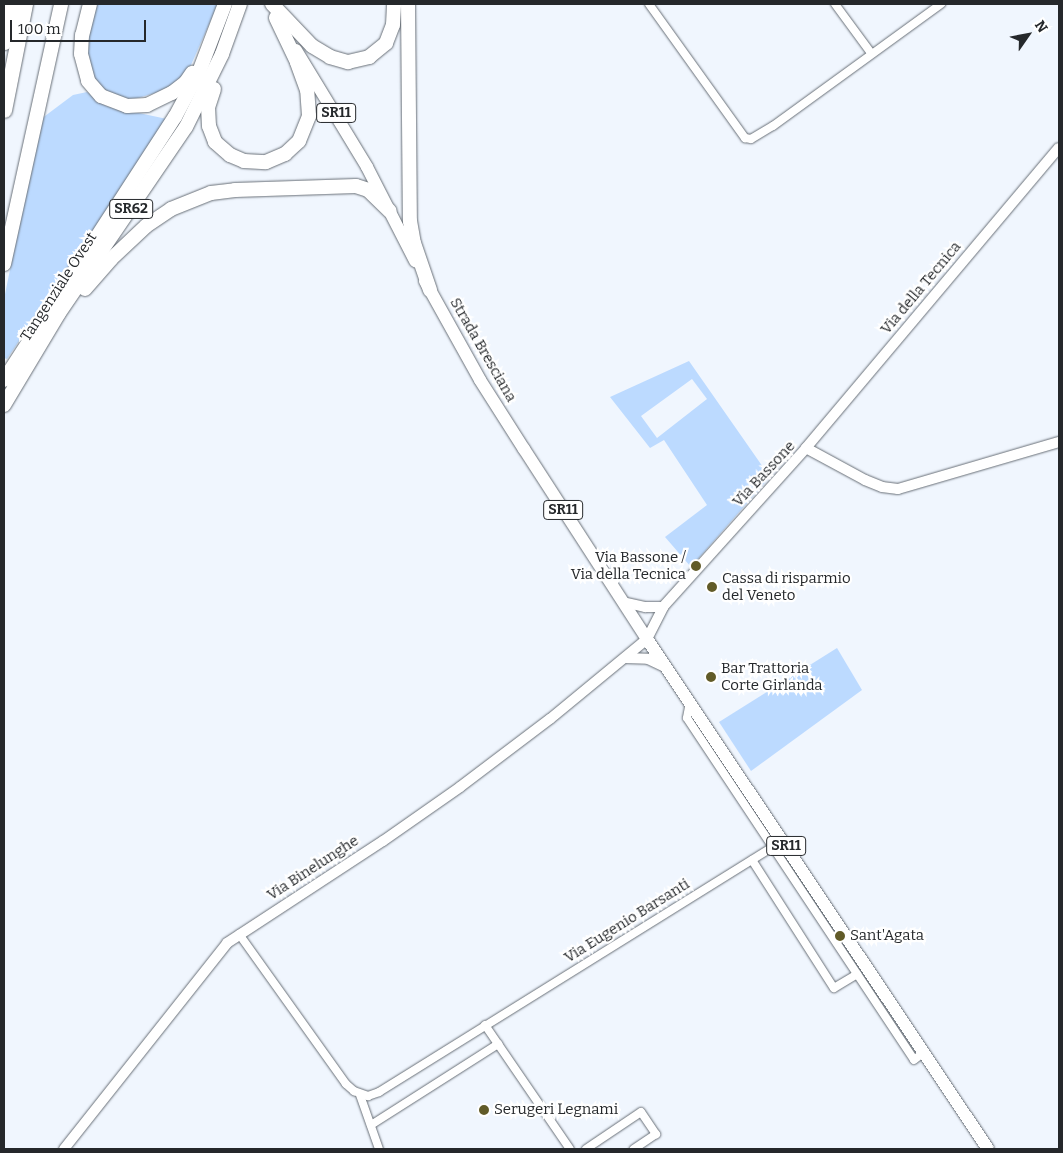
<!DOCTYPE html>
<style>
body{margin:0}
#map{position:relative;width:1063px;height:1153px;overflow:hidden;background:#f0f6fe;font-family:Bitter,serif}
div>[style]{position:absolute}
.green>*{inset:0;background:#bcdaff}
.roads{filter:drop-shadow(0 0 1px #686f77) drop-shadow(0 0 1px #686f77)}
.minor>*{height:8px;margin:-4px;padding:0 4px;transform-origin:4px;border-radius:4px;background:#fff}
.tertiary>*{height:10px;margin:-5px;padding:0 5px;transform-origin:5px;border-radius:5px;background:#fff}
.primary>*{height:12px;margin:-6px;padding:0 6px;transform-origin:6px;border-radius:6px;background:#fff}
.trunk>*{height:14px;margin:-7px;padding:0 7px;transform-origin:7px;border-radius:7px;background:#fff}
.motorway>*{height:15px;margin:-7.5px;padding:0 7.5px;transform-origin:7.5px;border-radius:7.5px;background:#fff}
.dots>*{width:14px;height:14px;translate:-50% -50%;box-sizing:border-box;border:2px solid #fff;border-radius:50%}
span{translate:-50% -50%;white-space:nowrap;text-align:center;line-height:1.15;-webkit-text-stroke:4.5px #fff;paint-order:stroke}
.shield-label span{padding:1px 4px;background:#fff;border:1px solid;border-radius:4px;-webkit-text-stroke-width:0}
.shield-label{font-size:14px;color:#25282b;font-weight:700}
.street-label{font-size:15px;color:#25282b}
.poi-label{font-size:15px;color:#25282b}
.right{translate:-100% -50%;text-align:right}
.left{translate:0 -50%;text-align:left}
.frame{position:absolute;inset:0;border:5px solid #25282b;pointer-events:none}
.north{position:absolute;left:1003px;top:10px;width:50px;height:50px;-webkit-text-stroke:4px #fff;paint-order:stroke;rotate:57deg;font-size:14px;font-weight:700;line-height:20px;text-align:center;color:#25282b}
.north::after{content:'';display:block;margin:auto;width:18px;height:22px;background:#25282b;clip-path:polygon(50% 0,100% 100%,50% 72%,0 100%)}
.scale{position:absolute;left:10px;top:20px;width:136px;height:22px;box-sizing:border-box;border:2px solid #25282b;border-top:0;padding-left:6px;font-size:15px;line-height:18px;white-space:nowrap;color:#25282b;-webkit-text-stroke:4px #fff;paint-order:stroke}
</style>
<div id="map">
<div class="green">
<div style="clip-path:polygon(94px 4px,218px 4px,191px 65px,181px 79px,165px 90px,128px 101px,111px 96px,93px 80px,85px 44px)"></div>
<div style="clip-path:polygon(87px 92px,106px 106px,167px 119px,7px 359px,4px 358px,4px 299px,41px 119px,73px 95px)"></div>
<div style="clip-path:polygon(evenodd,689px 361px,770px 477px,691px 567px,665px 537px,707px 505px,664px 440px,650px 448px,610px 397px,689px 361px,692px 379px,707px 399px,657px 438px,641px 416px,692px 379px)"></div>
<div style="clip-path:polygon(837px 648px,862px 690px,751px 771px,719px 722px)"></div>
</div>
<div class="roads">
<div class="minor">
<div style="left:649px;top:4px;width:165px;rotate:54.4deg"></div>
<div style="left:745px;top:138px;width:6px;rotate:9deg"></div>
<div style="left:751px;top:139px;width:26px;rotate:-31deg"></div>
<div style="left:773px;top:126px;width:208px;rotate:-36deg"></div>
<div style="left:835px;top:4px;width:61px;rotate:53.7deg"></div>
<div style="left:690px;top:702px;width:16px;rotate:101deg"></div>
<div style="left:687px;top:718px;width:410px;rotate:56.4deg"></div>
<div style="left:914px;top:1060px;width:13px;rotate:-39deg"></div>
<div style="left:752px;top:860px;width:152px;rotate:57.4deg"></div>
<div style="left:834px;top:988px;width:27px;rotate:-31deg"></div>
<div style="left:239px;top:934px;width:184px;rotate:54.5deg"></div>
<div style="left:346px;top:1084px;width:11px;rotate:41deg"></div>
<div style="left:354px;top:1091px;width:15px;rotate:20deg"></div>
<div style="left:368px;top:1096px;width:12px;rotate:-20deg"></div>
<div style="left:379px;top:1092px;width:476px;rotate:-31.9deg"></div>
<div style="left:485px;top:1025px;width:150px;rotate:55.6deg"></div>
<div style="left:360px;top:1095px;width:57px;rotate:70.6deg"></div>
<div style="left:371px;top:1125px;width:151px;rotate:-32.5deg"></div>
<div style="left:586px;top:1149px;width:66px;rotate:-33.9deg"></div>
<div style="left:641px;top:1112px;width:27px;rotate:56deg"></div>
<div style="left:656px;top:1134px;width:27px;rotate:146deg"></div>
</div>
<div class="tertiary">
<div style="left:806px;top:448px;width:67px;rotate:28.5deg"></div>
<div style="left:865px;top:480px;width:18px;rotate:22deg"></div>
<div style="left:882px;top:487px;width:16px;rotate:7deg"></div>
<div style="left:898px;top:489px;width:168px;rotate:-16.3deg"></div>
<div style="left:623px;top:602px;width:23px;rotate:13deg"></div>
<div style="left:645px;top:607px;width:18px"></div>
<div style="left:625px;top:658px;width:23px;rotate:2deg"></div>
<div style="left:648px;top:659px;width:21px;rotate:25deg"></div>
<div style="left:64px;top:1149px;width:263px;rotate:-51.6deg"></div>
<div style="left:227px;top:943px;width:186px;rotate:-33.2deg"></div>
<div style="left:383px;top:841px;width:94px;rotate:-35deg"></div>
<div style="left:460px;top:787px;width:113px;rotate:-37.1deg"></div>
<div style="left:550px;top:719px;width:126px;rotate:-39.5deg"></div>
<div style="left:647px;top:639px;width:36px;rotate:-63deg"></div>
<div style="left:663px;top:607px;width:214px;rotate:-48deg"></div>
<div style="left:806px;top:448px;width:392px;rotate:-49.9deg"></div>
</div>
<div class="primary">
<div style="left:296px;top:50px;width:137px;rotate:58.7deg"></div>
<div style="left:367px;top:167px;width:106px;rotate:62.9deg"></div>
<div style="left:425px;top:281px;width:113px;rotate:60.9deg"></div>
<div style="left:480px;top:380px;width:82px;rotate:57.5deg"></div>
<div style="left:524px;top:449px;width:226px;rotate:57.1deg"></div>
<div style="left:647px;top:639px;width:613px;rotate:56.23deg"></div>
</div>
<div class="trunk">
<div style="left:90px;top:4px;width:32px;rotate:104deg"></div>
<div style="left:82px;top:35px;width:19px;rotate:93deg"></div>
<div style="left:81px;top:54px;width:28px;rotate:75deg"></div>
<div style="left:88px;top:81px;width:20px;rotate:49deg"></div>
<div style="left:101px;top:96px;width:28px;rotate:21deg"></div>
<div style="left:127px;top:106px;width:20px;rotate:-3deg"></div>
<div style="left:147px;top:105px;width:28px;rotate:-26deg"></div>
<div style="left:172px;top:93px;width:18px;rotate:-38deg"></div>
<div style="left:186px;top:82px;width:11px;rotate:-56deg"></div>
<div style="left:272px;top:4px;width:58px;rotate:46.4deg"></div>
<div style="left:312px;top:46px;width:21px;rotate:31deg"></div>
<div style="left:330px;top:57px;width:19px;rotate:16deg"></div>
<div style="left:348px;top:62px;width:22px;rotate:-13deg"></div>
<div style="left:369px;top:57px;width:22px;rotate:-39deg"></div>
<div style="left:386px;top:43px;width:19px;rotate:-69deg"></div>
<div style="left:393px;top:25px;width:21px;rotate:-87deg"></div>
<div style="left:408px;top:4px;width:217px;rotate:89.5deg"></div>
<div style="left:410px;top:221px;width:22px;rotate:80deg"></div>
<div style="left:414px;top:243px;width:50px;rotate:71.2deg"></div>
<div style="left:214px;top:89px;width:19px;rotate:108deg"></div>
<div style="left:208px;top:107px;width:19px;rotate:87deg"></div>
<div style="left:209px;top:126px;width:17px;rotate:69deg"></div>
<div style="left:215px;top:142px;width:20px;rotate:41deg"></div>
<div style="left:230px;top:155px;width:15px;rotate:23deg"></div>
<div style="left:244px;top:161px;width:22px;rotate:3deg"></div>
<div style="left:266px;top:162px;width:21px;rotate:-23deg"></div>
<div style="left:285px;top:154px;width:19px;rotate:-43deg"></div>
<div style="left:299px;top:141px;width:27px;rotate:-68deg"></div>
<div style="left:309px;top:116px;width:26px;rotate:-94deg"></div>
<div style="left:307px;top:90px;width:30px;rotate:-110deg"></div>
<div style="left:297px;top:62px;width:49px;rotate:-115.5deg"></div>
<div style="left:4px;top:264px;width:266px;rotate:-77.6deg"></div>
<div style="left:85px;top:289px;width:40px;rotate:-49deg"></div>
<div style="left:111px;top:259px;width:48px;rotate:-43.3deg"></div>
<div style="left:146px;top:226px;width:30px;rotate:-34deg"></div>
<div style="left:171px;top:209px;width:43px;rotate:-21.8deg"></div>
<div style="left:211px;top:193px;width:24px;rotate:-7deg"></div>
<div style="left:235px;top:190px;width:121px;rotate:-1.9deg"></div>
<div style="left:356px;top:186px;width:13px;rotate:18deg"></div>
<div style="left:368px;top:190px;width:30px;rotate:44deg"></div>
<div style="left:4px;top:380px;width:314px;rotate:-57deg"></div>
<div style="left:175px;top:117px;width:51px;rotate:-61.9deg"></div>
<div style="left:199px;top:72px;width:73px;rotate:-69.1deg"></div>
<div style="left:4px;top:405px;width:107px;rotate:-59.1deg"></div>
<div style="left:59px;top:313px;width:225px;rotate:-55.7deg"></div>
<div style="left:186px;top:127px;width:81px;rotate:-63.7deg"></div>
<div style="left:222px;top:54px;width:53px;rotate:-70.2deg"></div>
</div>
<div class="motorway">
<div style="left:4px;top:42px;width:39px;rotate:-80deg"></div>
<div style="left:4px;top:110px;width:108px;rotate:-78.8deg"></div>
</div>
</div>
<div class="dots">
<div style="left:696px;top:566px;background:#615b28"></div>
<div style="left:712px;top:587px;background:#615b28"></div>
<div style="left:711px;top:677px;background:#615b28"></div>
<div style="left:840px;top:936px;background:#615b28"></div>
<div style="left:484px;top:1110px;background:#615b28"></div>
</div>
<div class="shield-label">
<span style="left:336px;top:113px">SR11</span>
<span style="left:131px;top:209px">SR62</span>
<span style="left:563px;top:510px">SR11</span>
<span style="left:786px;top:846px">SR11</span>
</div>
<div class="street-label">
<span style="left:59px;top:287px;rotate:-57deg">Tangenziale Ovest</span>
<span style="left:921px;top:288px;rotate:-50deg">Via della Tecnica</span>
<span style="left:483px;top:350px;rotate:60deg">Strada Bresciana</span>
<span style="left:764px;top:474px;rotate:-47deg">Via Bassone</span>
<span style="left:313px;top:868px;rotate:-33deg">Via Binelunghe</span>
<span style="left:627px;top:921px;rotate:-32deg">Via Eugenio Barsanti</span>
</div>
<div class="poi-label">
<span class="right" style="left:686px;top:566px">Via Bassone /<br>Via della Tecnica</span>
<span class="left" style="left:722px;top:587px">Cassa di risparmio<br>del Veneto</span>
<span class="left" style="left:721px;top:677px">Bar Trattoria<br>Corte Girlanda</span>
<span class="left" style="left:850px;top:936px">Sant'Agata</span>
<span class="left" style="left:494px;top:1110px">Serugeri Legnami</span>
</div>
<div class="frame"></div>
<div class="north">N</div>
<div class="scale">100 m</div>
</div>
